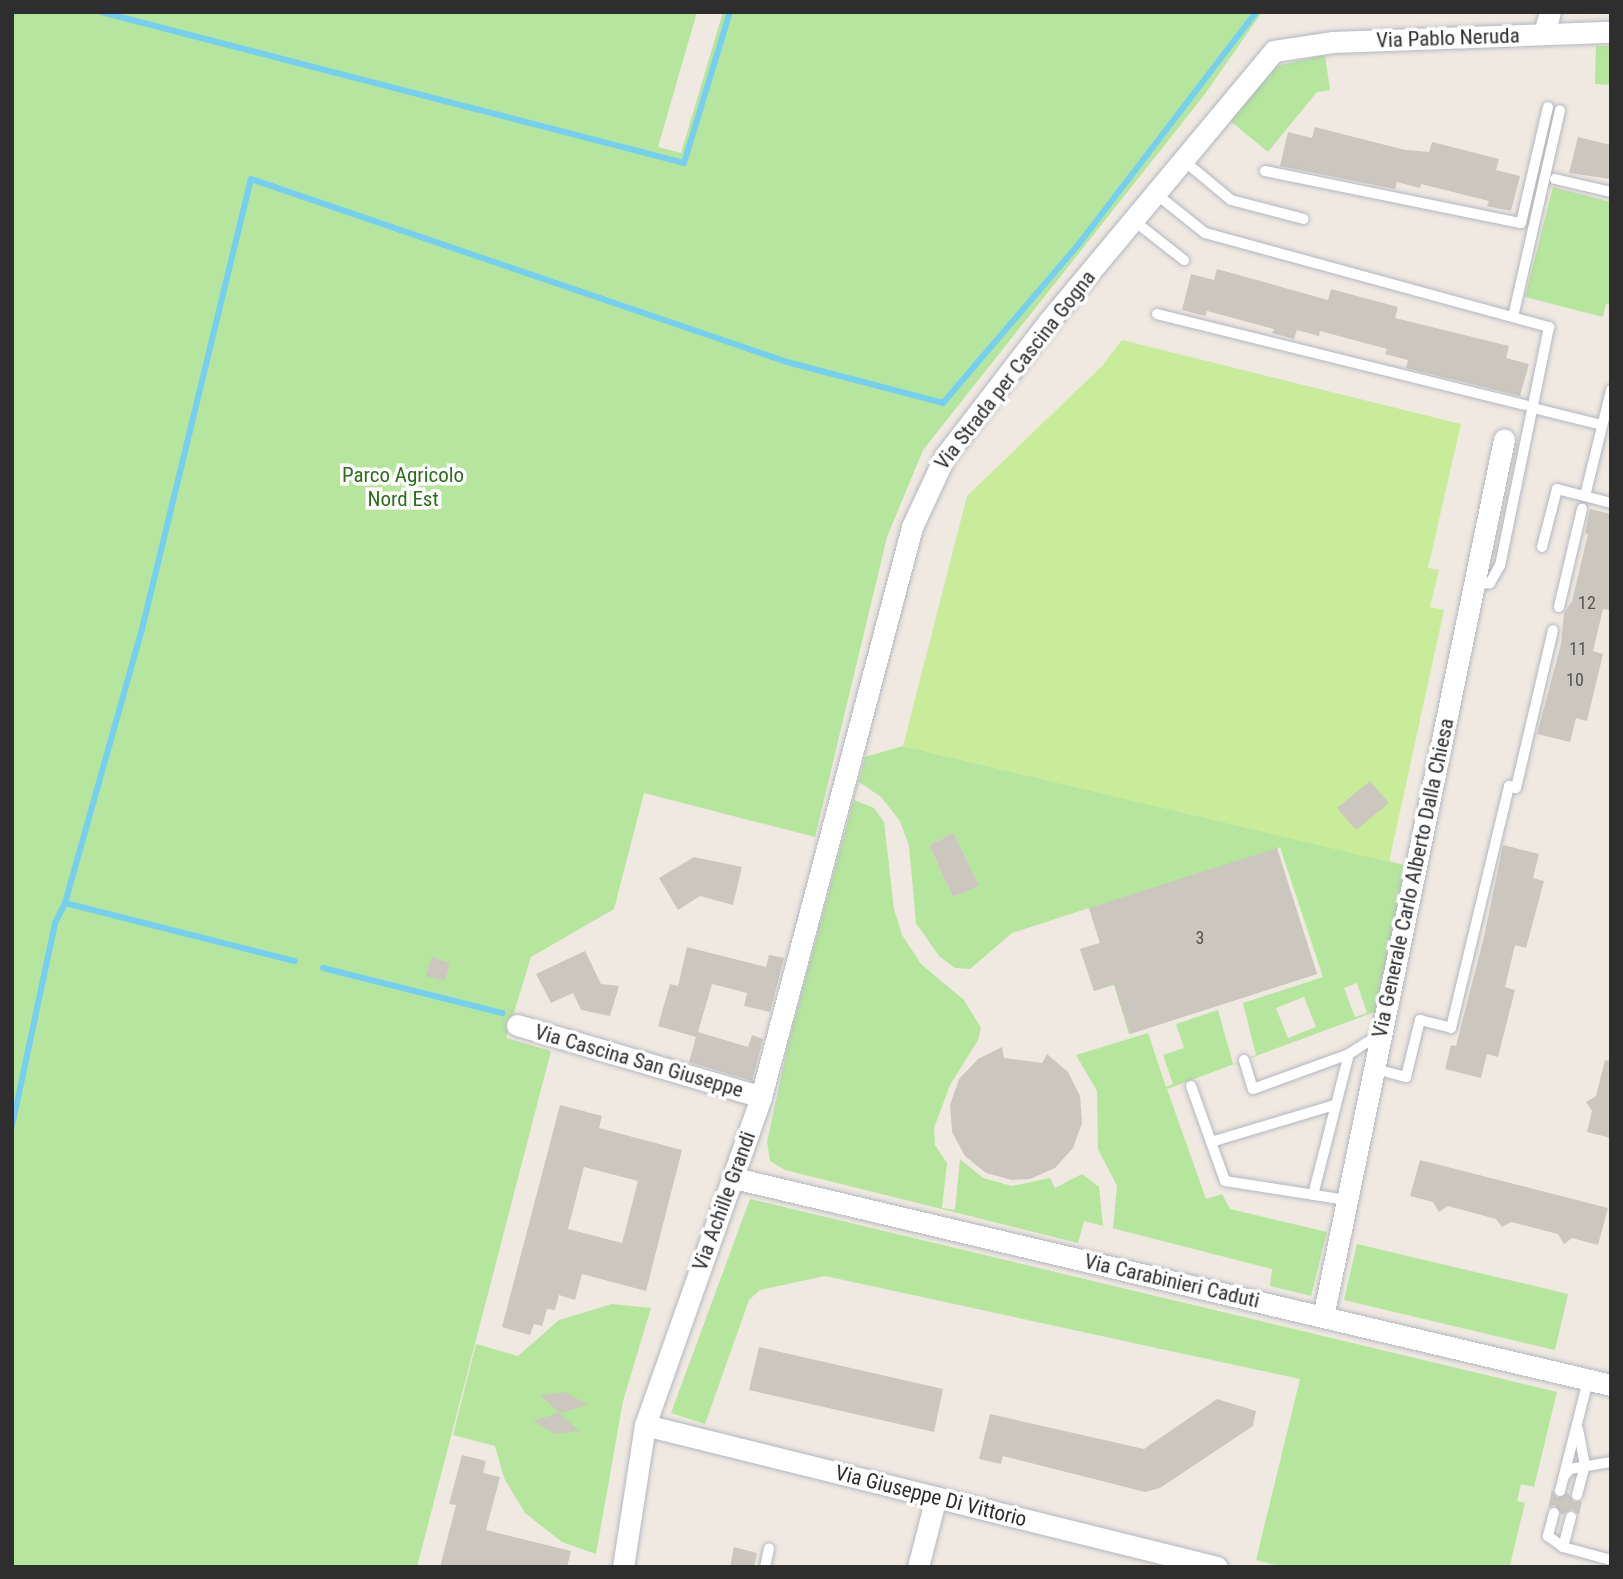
<!DOCTYPE html>
<style>
body{margin:0}
#map{position:relative;width:1623px;height:1579px;overflow:hidden;background:#efe9e1;font-family:"Roboto Condensed",sans-serif}
div>[style]{position:absolute}
.green>*{inset:0;background:#b6e59e}
.pitch>*{inset:0;background:#c9ec9a}
.stream>*{height:6px;margin:-3px;padding:0 3px;transform-origin:3px;border-radius:3px;background:#75cff0}
.building>*{inset:0;background:#cbc7bf}
.roads{filter:drop-shadow(0 0 2px #b4b7c1) drop-shadow(0 0 2px #b4b7c1)}
.lane>*{height:10px;margin:-5px;padding:0 5px;transform-origin:5px;border-radius:5px;background:#fff}
.street>*{height:21px;margin:-10.5px;padding:0 10.5px;transform-origin:10.5px;border-radius:10.5px;background:#fff}
span{translate:-50% -50%;white-space:nowrap;text-align:center;line-height:1.15;-webkit-text-stroke:7px #fff;paint-order:stroke}
.number-label{font-size:18px;color:#555452}
.number-label span{-webkit-text-stroke-width:0}
.street-label{font-size:21px;color:#2e2e2e}
.park-label{font-size:21px;color:#2c6e1b}
.frame{position:absolute;inset:0;border:14px solid #2e2e2e;pointer-events:none}
</style>
<div id="map">
<div class="green">
<div style="clip-path:polygon(12px 12px,697px 12px,658px 147px,681px 153px,723px 12px,1262px 12px,1205px 94px,923px 450px,887px 537px,815px 837px,644px 793px,614px 909px,531px 957px,506px 1038px,551px 1051px,417px 1567px,12px 1567px)"></div>
<div style="clip-path:polygon(1596px 46px,1611px 46px,1611px 85px,1595px 84px)"></div>
<div style="clip-path:polygon(1325px 55px,1330px 90px,1317px 92px,1268px 152px,1229px 120px,1276px 66px)"></div>
<div style="clip-path:polygon(1553px 187px,1611px 202px,1611px 305px,1606px 304px,1603px 317px,1525px 297px)"></div>
<div style="clip-path:polygon(evenodd,903px 746px,1413px 867px,1380px 1010px,1167px 1089px,1206px 1199px,1222px 1194px,1230px 1209px,1327px 1232px,1311px 1296px,1270px 1286px,1272px 1269px,1084px 1221px,1078px 1243px,785px 1170px,770px 1161px,767px 1142px,790px 1036px,865px 757px,903px 746px,859px 782px,881px 797px,900px 821px,909px 846px,916px 923px,939px 956px,955px 968px,970px 969px,1012px 933px,1089px 908px,1100px 943px,1080px 949px,1094px 991px,1114px 985px,1129px 1034px,1317px 974px,1277px 849px,1280px 847px,1323px 977px,1243px 1003px,1256px 1055px,1233px 1064px,1218px 1010px,1176px 1024px,1184px 1048px,1163px 1055px,1173px 1084px,1166px 1087px,1148px 1033px,1076px 1055px,1097px 1091px,1098px 1149px,1117px 1186px,1113px 1228px,1103px 1226px,1099px 1187px,1082px 1174px,1055px 1188px,1050px 1178px,1012px 1186px,983px 1178px,960px 1159px,955px 1210px,942px 1208px,947px 1163px,935px 1145px,934px 1128px,950px 1085px,978px 1040px,981px 1028px,964px 1000px,921px 964px,902px 935px,894px 909px,884px 822px,874px 808px,854px 800px,859px 782px,903px 746px,954px 833px,979px 886px,953px 897px,929px 845px,954px 833px,903px 746px,1357px 983px,1367px 1013px,1355px 1017px,1344px 988px,1357px 983px,903px 746px,1304px 997px,1316px 1027px,1288px 1038px,1276px 1008px,1304px 997px)"></div>
<div style="clip-path:polygon(750px 1199px,1557px 1392px,1534px 1487px,1521px 1484px,1517px 1501px,1525px 1503px,1510px 1565px,1517px 1567px,1283px 1567px,1256px 1560px,1300px 1379px,825px 1276px,760px 1290px,749px 1300px,705px 1424px,671px 1413px)"></div>
<div style="clip-path:polygon(1357px 1244px,1568px 1294px,1555px 1350px,1344px 1300px)"></div>
<div style="clip-path:polygon(612px 1304px,651px 1308px,623px 1401px,596px 1554px,562px 1542px,525px 1513px,504px 1478px,495px 1446px,453px 1435px,476px 1344px,518px 1356px,559px 1320px)"></div>
</div>
<div class="pitch">
<div style="clip-path:polygon(1122px 340px,1461px 424px,1428px 568px,1439px 570px,1430px 607px,1444px 610px,1389px 862px,903px 746px,967px 496px,1102px 366px)"></div>
</div>
<div class="stream">
<div style="left:101px;top:12px;width:602px;rotate:14.52deg"></div>
<div style="left:684px;top:163px;width:158px;rotate:-73.1deg"></div>
<div style="left:12px;top:14px;width:2px;rotate:-63deg"></div>
<div style="left:65px;top:903px;width:237px;rotate:14.2deg"></div>
<div style="left:323px;top:968px;width:185px;rotate:14.1deg"></div>
<div style="left:12px;top:1126px;width:208px;rotate:-78deg"></div>
<div style="left:55px;top:923px;width:22px;rotate:-63deg"></div>
<div style="left:65px;top:903px;width:285px;rotate:-74.3deg"></div>
<div style="left:142px;top:629px;width:463px;rotate:-76.4deg"></div>
<div style="left:251px;top:179px;width:566px;rotate:18.85deg"></div>
<div style="left:787px;top:362px;width:161px;rotate:14.7deg"></div>
<div style="left:943px;top:403px;width:208px;rotate:-49.5deg"></div>
<div style="left:1078px;top:245px;width:293px;rotate:-52.6deg"></div>
</div>
<div class="building">
<div style="clip-path:polygon(1315px 127px,1405px 150px,1429px 152px,1432px 142px,1499px 159px,1496px 170px,1520px 176px,1511px 211px,1487px 206px,1489px 201px,1421px 184px,1420px 188px,1397px 182px,1395px 189px,1280px 166px,1288px 132px,1312px 138px)"></div>
<div style="clip-path:polygon(1578px 137px,1611px 145px,1611px 179px,1569px 173px)"></div>
<div style="clip-path:polygon(1217px 269px,1328px 300px,1331px 289px,1398px 307px,1395px 318px,1509px 346px,1506px 358px,1529px 364px,1520px 396px,1406px 368px,1408px 360px,1385px 354px,1387px 349px,1320px 331px,1319px 336px,1297px 330px,1294px 339px,1272px 333px,1274px 329px,1207px 311px,1205px 316px,1182px 310px,1191px 274px,1214px 280px)"></div>
<div style="clip-path:polygon(1590px 509px,1611px 514px,1611px 610px,1603px 609px,1593px 651px,1603px 654px,1587px 721px,1576px 718px,1570px 742px,1537px 734px,1561px 644px,1564px 613px,1572px 601px,1588px 534px,1585px 533px)"></div>
<div style="clip-path:polygon(1370px 781px,1389px 803px,1356px 830px,1337px 808px)"></div>
<div style="clip-path:polygon(954px 833px,979px 886px,953px 897px,929px 845px)"></div>
<div style="clip-path:polygon(1503px 845px,1539px 854px,1533px 878px,1544px 881px,1526px 948px,1515px 945px,1505px 987px,1515px 990px,1498px 1057px,1487px 1054px,1481px 1078px,1445px 1069px,1451px 1045px,1456px 1046px,1484px 937px)"></div>
<div style="clip-path:polygon(1277px 848px,1317px 974px,1130px 1034px,1114px 984px,1094px 991px,1080px 949px,1100px 943px,1089px 908px)"></div>
<div style="clip-path:polygon(694px 857px,742px 867px,733px 905px,700px 896px,678px 910px,659px 878px)"></div>
<div style="clip-path:polygon(687px 947px,766px 967px,769px 955px,784px 958px,770px 1012px,744px 1006px,747px 993px,712px 984px,698px 1032px,748px 1047px,752px 1035px,763px 1039px,752px 1081px,689px 1062px,696px 1037px,658px 1026px,670px 984px,678px 986px)"></div>
<div style="clip-path:polygon(585px 951px,601px 984px,619px 986px,610px 1016px,581px 1010px,573px 993px,551px 1003px,536px 974px)"></div>
<div style="clip-path:polygon(432px 957px,450px 963px,445px 981px,426px 976px)"></div>
<div style="clip-path:polygon(1002px 1047px,1004px 1058px,1042px 1063px,1047px 1054px,1068px 1072px,1080px 1096px,1082px 1123px,1073px 1148px,1055px 1168px,1030px 1179px,1012px 1180px,986px 1173px,965px 1156px,952px 1132px,950px 1105px,959px 1079px,978px 1059px)"></div>
<div style="clip-path:polygon(1605px 1060px,1611px 1061px,1611px 1138px,1587px 1132px,1592px 1111px,1586px 1102px,1596px 1096px)"></div>
<div style="clip-path:polygon(evenodd,560px 1105px,602px 1116px,599px 1128px,682px 1150px,646px 1291px,582px 1274px,575px 1300px,559px 1295px,555px 1310px,547px 1309px,542px 1326px,534px 1324px,530px 1335px,502px 1327px,560px 1105px,584px 1167px,638px 1181px,622px 1243px,568px 1229px,584px 1167px)"></div>
<div style="clip-path:polygon(1420px 1160px,1608px 1208px,1598px 1245px,1572px 1238px,1564px 1244px,1558px 1234px,1511px 1222px,1502px 1227px,1496px 1219px,1448px 1206px,1439px 1212px,1433px 1202px,1410px 1196px)"></div>
<div style="clip-path:polygon(759px 1347px,943px 1389px,934px 1432px,749px 1390px)"></div>
<div style="clip-path:polygon(565px 1392px,569px 1394px,588px 1405px,560px 1413px,540px 1395px)"></div>
<div style="clip-path:polygon(1217px 1399px,1256px 1411px,1253px 1426px,1160px 1488px,1145px 1492px,1003px 1456px,1001px 1464px,979px 1459px,990px 1414px,1144px 1449px)"></div>
<div style="clip-path:polygon(559px 1413px,579px 1431px,555px 1434px,533px 1421px)"></div>
<div style="clip-path:polygon(462px 1455px,486px 1461px,483px 1473px,500px 1477px,486px 1530px,571px 1551px,567px 1567px,440px 1567px,456px 1505px,449px 1504px)"></div>
<div style="clip-path:polygon(1552px 1490px,1557px 1498px,1568px 1493px,1574px 1502px,1582px 1501px,1579px 1515px,1572px 1509px,1562px 1515px,1555px 1505px,1548px 1508px)"></div>
<div style="clip-path:polygon(734px 1547px,757px 1553px,754px 1567px,730px 1567px)"></div>
</div>
<div class="roads">
<div class="lane">
<div style="left:1183px;top:160px;width:62px;rotate:39.8deg"></div>
<div style="left:1231px;top:200px;width:75px;rotate:14.6deg"></div>
<div style="left:1265px;top:171px;width:261px;rotate:11.5deg"></div>
<div style="left:1521px;top:223px;width:119px;rotate:-76.9deg"></div>
<div style="left:1555px;top:179px;width:57px;rotate:13.1deg"></div>
<div style="left:1155px;top:193px;width:64px;rotate:38.7deg"></div>
<div style="left:1205px;top:233px;width:357px;rotate:15.3deg"></div>
<div style="left:1549px;top:327px;width:243px;rotate:101.6deg"></div>
<div style="left:1500px;top:565px;width:21px;rotate:119deg"></div>
<div style="left:1490px;top:583px;width:16px;rotate:176deg"></div>
<div style="left:1133px;top:220px;width:65px;rotate:38.1deg"></div>
<div style="left:1157px;top:314px;width:379px;rotate:13.9deg"></div>
<div style="left:1513px;top:317px;width:212px;rotate:-77.2deg"></div>
<div style="left:1537px;top:409px;width:67px;rotate:13.8deg"></div>
<div style="left:1585px;top:496px;width:109px;rotate:-76.2deg"></div>
<div style="left:1542px;top:547px;width:60px;rotate:-75.5deg"></div>
<div style="left:1557px;top:489px;width:56px;rotate:14.5deg"></div>
<div style="left:1559px;top:607px;width:101px;rotate:-76.8deg"></div>
<div style="left:1244px;top:1060px;width:30px;rotate:73deg"></div>
<div style="left:1253px;top:1089px;width:102px;rotate:-20deg"></div>
<div style="left:1387px;top:1072px;width:20px;rotate:15deg"></div>
<div style="left:1406px;top:1077px;width:59px;rotate:-76.2deg"></div>
<div style="left:1420px;top:1020px;width:32px;rotate:14deg"></div>
<div style="left:1451px;top:1028px;width:249px;rotate:-76.5deg"></div>
<div style="left:1509px;top:786px;width:7px;rotate:16deg"></div>
<div style="left:1516px;top:788px;width:162px;rotate:-76.8deg"></div>
<div style="left:1191px;top:1086px;width:101px;rotate:70.3deg"></div>
<div style="left:1225px;top:1181px;width:123px;rotate:8.9deg"></div>
<div style="left:1211px;top:1142px;width:128px;rotate:-16.7deg"></div>
<div style="left:1313px;top:1195px;width:146px;rotate:-75.7deg"></div>
<div style="left:1349px;top:1054px;width:37px;rotate:-33deg"></div>
<div style="left:1565px;top:1475px;width:8px;rotate:-50deg"></div>
<div style="left:1570px;top:1469px;width:42px;rotate:-9.7deg"></div>
<div style="left:1560px;top:1491px;width:114px;rotate:-75.8deg"></div>
<div style="left:1577px;top:1495px;width:31px;rotate:-75deg"></div>
<div style="left:1585px;top:1465px;width:36px;rotate:-101deg"></div>
<div style="left:1554px;top:1513px;width:24px;rotate:105deg"></div>
<div style="left:1548px;top:1536px;width:19px;rotate:36deg"></div>
<div style="left:1571px;top:1517px;width:31px;rotate:105deg"></div>
<div style="left:1563px;top:1547px;width:50px;rotate:15.2deg"></div>
<div style="left:765px;top:1567px;width:19px;rotate:-78deg"></div>
</div>
<div class="street">
<div style="left:1544px;top:34px;width:23px;rotate:-75deg"></div>
<div style="left:517px;top:1025px;width:254px;rotate:16.4deg"></div>
<div style="left:734px;top:1178px;width:901px;rotate:13.28deg"></div>
<div style="left:1323px;top:1317px;width:896px;rotate:-78.35deg"></div>
<div style="left:645px;top:1425px;width:589px;rotate:13.94deg"></div>
<div style="left:623px;top:1567px;width:144px;rotate:-81.2deg"></div>
<div style="left:645px;top:1425px;width:348px;rotate:-70.5deg"></div>
<div style="left:761px;top:1097px;width:590px;rotate:-75.16deg"></div>
<div style="left:912px;top:527px;width:78px;rotate:-65.1deg"></div>
<div style="left:945px;top:456px;width:170px;rotate:-52.4deg"></div>
<div style="left:1049px;top:321px;width:351px;rotate:-50.2deg"></div>
<div style="left:1274px;top:51px;width:60px;rotate:-8.7deg"></div>
<div style="left:1333px;top:42px;width:278px;rotate:-2.1deg"></div>
<div style="left:918px;top:1567px;width:72px;rotate:-75.6deg"></div>
</div>
</div>
<div class="number-label">
<span style="left:1587px;top:603px">12</span>
<span style="left:1578px;top:649px">11</span>
<span style="left:1575px;top:680px">10</span>
<span style="left:1200px;top:938px">3</span>
</div>
<div class="street-label">
<span style="left:1448px;top:38px;rotate:-2deg">Via Pablo Neruda</span>
<span style="left:1015px;top:370px;rotate:-52deg">Via Strada per Cascina Gogna</span>
<span style="left:1413px;top:878px;rotate:-78deg">Via Generale Carlo Alberto Dalla Chiesa</span>
<span style="left:639px;top:1061px;rotate:16deg">Via Cascina San Giuseppe</span>
<span style="left:724px;top:1201px;rotate:-70deg">Via Achille Grandi</span>
<span style="left:1172px;top:1281px;rotate:13deg">Via Carabinieri Caduti</span>
<span style="left:931px;top:1496px;rotate:14deg">Via Giuseppe Di Vittorio</span>
</div>
<div class="park-label">
<span style="left:403px;top:487px">Parco Agricolo<br>Nord Est</span>
</div>
<div class="frame"></div>
</div>
